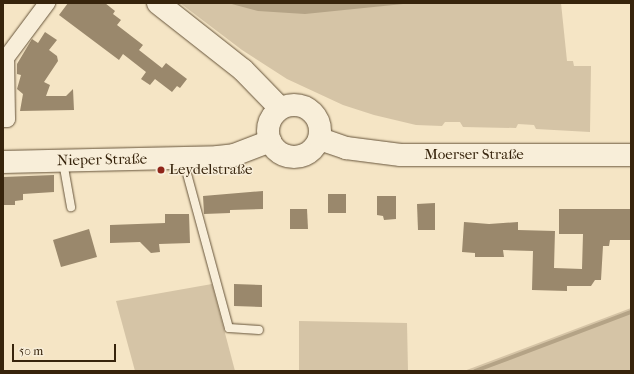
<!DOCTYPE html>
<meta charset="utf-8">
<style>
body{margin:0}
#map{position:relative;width:634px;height:374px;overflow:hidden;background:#f5e5c5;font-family:"IM FELL French Canon",serif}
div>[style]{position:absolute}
.green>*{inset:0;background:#d5c4a6}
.water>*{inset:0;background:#b4a386}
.stream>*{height:4px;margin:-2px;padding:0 2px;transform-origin:2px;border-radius:2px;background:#b4a386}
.building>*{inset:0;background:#9a886c}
.roads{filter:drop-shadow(0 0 1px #66543a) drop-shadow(0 0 1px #66543a)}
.lane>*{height:8px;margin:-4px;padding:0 4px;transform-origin:4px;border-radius:4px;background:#f8eed9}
.street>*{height:16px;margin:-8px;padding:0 8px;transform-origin:8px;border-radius:8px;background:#f8eed9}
.secondary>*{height:22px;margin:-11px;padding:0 11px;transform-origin:11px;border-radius:11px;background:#f8eed9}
.secondary>.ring{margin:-11px;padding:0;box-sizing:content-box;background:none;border:22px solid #f8eed9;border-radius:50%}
.dots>*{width:11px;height:11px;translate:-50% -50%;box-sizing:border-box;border:2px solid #f8eed9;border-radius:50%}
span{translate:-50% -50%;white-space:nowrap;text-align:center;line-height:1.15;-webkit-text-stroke:3px #f8eed9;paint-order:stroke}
.street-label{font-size:15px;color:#37240c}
.poi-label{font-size:15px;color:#37240c}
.left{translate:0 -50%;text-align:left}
.frame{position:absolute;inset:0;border:4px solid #37240c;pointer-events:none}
.scale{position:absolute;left:12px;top:344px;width:104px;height:18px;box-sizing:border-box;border:2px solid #37240c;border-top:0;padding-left:5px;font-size:12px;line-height:14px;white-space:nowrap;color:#37240c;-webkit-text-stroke:3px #f8eed9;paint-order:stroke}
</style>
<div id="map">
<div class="green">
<div style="clip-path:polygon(180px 3px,561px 3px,567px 61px,573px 61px,574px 66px,591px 66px,590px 132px,536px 129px,534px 125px,518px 124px,516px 128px,463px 127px,460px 122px,445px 122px,442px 126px,416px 125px,374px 115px,343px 105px,287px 79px,242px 50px)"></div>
<div style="clip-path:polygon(212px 284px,235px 371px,135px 371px,116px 301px)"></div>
<div style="clip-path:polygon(631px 308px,631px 371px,464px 371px)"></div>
<div style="clip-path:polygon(299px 321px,407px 323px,408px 371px,299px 371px)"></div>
</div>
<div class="water">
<div style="clip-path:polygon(228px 3px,413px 3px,305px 14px,258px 11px)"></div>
</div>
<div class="stream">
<div style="left:475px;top:371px;width:167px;rotate:-20.7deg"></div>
</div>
<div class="building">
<div style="clip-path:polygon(68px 3px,105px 3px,115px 11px,113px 14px,121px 20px,117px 25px,143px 45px,139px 50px,162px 68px,166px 63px,187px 79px,180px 88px,177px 86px,172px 92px,155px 79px,150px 85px,141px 79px,146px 72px,123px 54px,119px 60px,59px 15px)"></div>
<div style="clip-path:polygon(45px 32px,57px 40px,49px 50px,57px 56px,58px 61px,44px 82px,50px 85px,46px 96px,66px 96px,73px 89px,74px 110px,20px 111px,23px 94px,17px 89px,21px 75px,17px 74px,17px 64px,32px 39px,38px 43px)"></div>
<div style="clip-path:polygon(54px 175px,54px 192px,23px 194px,23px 200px,15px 201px,15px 205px,3px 205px,3px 177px)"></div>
<div style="clip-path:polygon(263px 191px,263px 209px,230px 210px,230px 213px,204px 214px,203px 196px)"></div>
<div style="clip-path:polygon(328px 194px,346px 194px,346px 213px,328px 213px)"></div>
<div style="clip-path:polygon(377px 196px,396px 196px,396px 219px,384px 220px,383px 216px,377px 215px)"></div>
<div style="clip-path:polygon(435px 203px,435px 230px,418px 230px,417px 204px)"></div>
<div style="clip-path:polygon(290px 209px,307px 209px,308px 229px,290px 229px)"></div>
<div style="clip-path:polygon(559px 209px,631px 209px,631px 240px,610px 240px,609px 246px,603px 246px,601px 280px,595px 280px,591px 286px,567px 286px,567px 291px,532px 290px,533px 251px,503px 250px,504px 257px,475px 257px,475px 253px,462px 252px,464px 222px,489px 224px,518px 222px,518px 230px,555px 231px,554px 268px,582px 269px,583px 234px,559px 234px)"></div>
<div style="clip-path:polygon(165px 214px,189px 214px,190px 243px,159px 244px,160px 252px,151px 253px,140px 242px,110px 243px,110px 225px,165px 223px)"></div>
<div style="clip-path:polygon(89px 229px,97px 257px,61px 267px,53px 240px)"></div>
<div style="clip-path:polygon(234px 284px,262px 285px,262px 307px,234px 306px)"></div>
</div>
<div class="roads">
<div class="lane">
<div style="left:183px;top:159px;width:175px;rotate:74.8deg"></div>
<div style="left:229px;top:328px;width:30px;rotate:4deg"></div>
<div style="left:63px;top:162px;width:46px;rotate:79.9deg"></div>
</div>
<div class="street">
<div style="left:3px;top:119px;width:4px"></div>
<div style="left:7px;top:119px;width:61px;rotate:-90.9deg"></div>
<div style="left:6px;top:58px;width:69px;rotate:-53.3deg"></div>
</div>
<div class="secondary">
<div style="left:158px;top:3px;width:108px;rotate:38.2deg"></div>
<div style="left:243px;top:70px;width:53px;rotate:45.8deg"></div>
<div class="ring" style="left:268px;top:105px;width:30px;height:30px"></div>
<div style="left:320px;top:139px;width:28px;rotate:19deg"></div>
<div style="left:346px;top:148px;width:55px;rotate:7.3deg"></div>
<div style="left:401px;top:155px;width:230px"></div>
<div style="left:3px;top:162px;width:215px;rotate:-1.3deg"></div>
<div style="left:218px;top:157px;width:16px;rotate:-7deg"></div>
<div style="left:234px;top:155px;width:39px;rotate:-21deg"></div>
</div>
</div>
<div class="dots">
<div style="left:161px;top:170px;background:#8f2418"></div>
</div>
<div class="street-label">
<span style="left:474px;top:155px">Moerser Straße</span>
<span style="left:102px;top:160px;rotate:-1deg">Nieper Straße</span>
</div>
<div class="poi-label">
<span class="left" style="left:169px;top:170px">Leydelstraße</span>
</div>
<div class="frame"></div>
<div class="scale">50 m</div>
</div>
